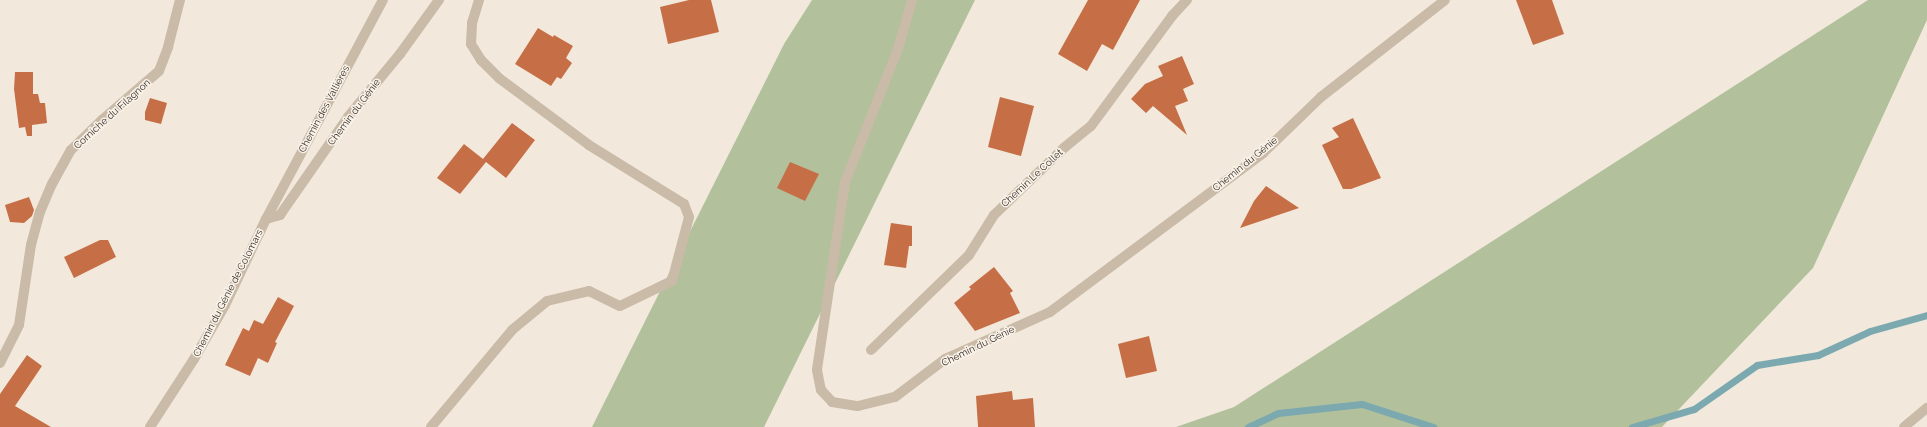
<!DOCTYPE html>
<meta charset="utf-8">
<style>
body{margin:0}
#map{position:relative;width:1927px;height:427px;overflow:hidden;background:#f2e9dc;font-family:Raleway,sans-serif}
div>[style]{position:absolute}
.green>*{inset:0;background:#b2c19c}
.stream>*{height:7px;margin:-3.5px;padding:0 3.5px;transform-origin:3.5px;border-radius:3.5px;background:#7ba9af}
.building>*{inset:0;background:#c66f47}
.minor>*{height:10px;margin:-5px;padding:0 5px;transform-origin:5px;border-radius:5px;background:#cabaa8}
span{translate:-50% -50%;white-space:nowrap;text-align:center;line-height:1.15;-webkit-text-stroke:3px #faf3e9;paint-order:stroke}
.street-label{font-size:10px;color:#372e28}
</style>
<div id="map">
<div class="green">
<div style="clip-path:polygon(812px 0,975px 0,764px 427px,592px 427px,784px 44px)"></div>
<div style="clip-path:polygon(1868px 0,1927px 0,1927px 20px,1813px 268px,1662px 427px,1176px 427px,1234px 407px)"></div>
</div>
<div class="stream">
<div style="left:1248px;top:427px;width:33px;rotate:-25deg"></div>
<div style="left:1278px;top:413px;width:84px;rotate:-6.1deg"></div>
<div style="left:1362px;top:404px;width:75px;rotate:17.9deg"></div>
<div style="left:1632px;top:427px;width:65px;rotate:-16.2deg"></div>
<div style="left:1694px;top:409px;width:77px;rotate:-34.9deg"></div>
<div style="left:1757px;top:365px;width:62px;rotate:-9.3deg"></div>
<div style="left:1818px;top:355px;width:57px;rotate:-24.8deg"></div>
<div style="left:1870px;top:331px;width:59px;rotate:-15.7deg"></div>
</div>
<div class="building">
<div style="clip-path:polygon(689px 0,711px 0,719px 32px,668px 44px,660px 7px)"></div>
<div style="clip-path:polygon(1088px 0,1140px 0,1113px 50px,1102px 44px,1087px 71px,1058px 54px)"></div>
<div style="clip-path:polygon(1516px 0,1552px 0,1564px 34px,1533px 45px)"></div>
<div style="clip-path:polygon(538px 28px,553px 37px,554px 35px,573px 46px,566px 58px,572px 63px,561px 79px,557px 77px,551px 86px,515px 64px)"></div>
<div style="clip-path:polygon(1182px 56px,1194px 84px,1183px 89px,1188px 101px,1175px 106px,1187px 135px,1153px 106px,1146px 113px,1131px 99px,1145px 84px,1163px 76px,1158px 66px)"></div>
<div style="clip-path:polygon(15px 72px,33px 72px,33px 94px,38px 94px,40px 103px,45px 103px,47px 123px,32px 125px,32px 136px,27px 136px,25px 127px,19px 128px,14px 89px)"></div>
<div style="clip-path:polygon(1000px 97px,1034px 106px,1021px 156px,988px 147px)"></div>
<div style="clip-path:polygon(150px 98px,167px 103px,161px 124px,145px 120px,145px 112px)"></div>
<div style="clip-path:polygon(1353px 118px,1381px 178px,1351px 189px,1343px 189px,1322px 145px,1339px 137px,1332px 128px)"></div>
<div style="clip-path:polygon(512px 123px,535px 140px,506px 178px,486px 162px,460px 194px,437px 178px,464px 144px,483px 159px)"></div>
<div style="clip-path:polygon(790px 162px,819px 174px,805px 201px,777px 188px)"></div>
<div style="clip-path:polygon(1266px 186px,1299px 208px,1240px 228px,1254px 201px)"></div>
<div style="clip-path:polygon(29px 197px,34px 210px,32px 216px,24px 223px,10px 222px,5px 205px)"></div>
<div style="clip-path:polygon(891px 223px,912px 226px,912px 246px,909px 246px,906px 268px,884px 265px)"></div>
<div style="clip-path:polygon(100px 240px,108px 240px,116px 257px,74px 278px,64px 257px)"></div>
<div style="clip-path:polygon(994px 267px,1013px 291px,1010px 293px,1020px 313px,975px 331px,954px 303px,971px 289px,969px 287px)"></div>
<div style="clip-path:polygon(278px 297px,294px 306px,275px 342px,277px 343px,268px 363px,258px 358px,250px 376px,225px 365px,243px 328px,249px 331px,254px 320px,263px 324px)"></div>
<div style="clip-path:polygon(1149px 336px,1157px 371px,1126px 378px,1118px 344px)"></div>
<div style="clip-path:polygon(27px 355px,42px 366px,15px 406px,51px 427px,0 427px,0 394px)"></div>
<div style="clip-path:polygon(1012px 391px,1013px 400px,1033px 398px,1035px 427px,978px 427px,976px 396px)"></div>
</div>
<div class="minor">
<div style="left:912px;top:0;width:51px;rotate:105.9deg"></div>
<div style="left:898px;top:49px;width:143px;rotate:111.7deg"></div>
<div style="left:845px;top:182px;width:190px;rotate:98.5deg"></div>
<div style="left:817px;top:370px;width:20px;rotate:79deg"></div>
<div style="left:821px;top:390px;width:16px;rotate:47deg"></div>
<div style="left:832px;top:402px;width:26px;rotate:9deg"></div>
<div style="left:858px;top:406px;width:38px;rotate:-14deg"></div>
<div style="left:895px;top:397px;width:63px;rotate:-37.2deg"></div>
<div style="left:945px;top:359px;width:115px;rotate:-24.1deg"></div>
<div style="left:1050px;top:312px;width:266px;rotate:-36.7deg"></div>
<div style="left:1263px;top:153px;width:81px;rotate:-44deg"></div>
<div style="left:1321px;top:97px;width:157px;rotate:-38deg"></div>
<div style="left:266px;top:219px;width:15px;rotate:-16deg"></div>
<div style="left:280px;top:215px;width:119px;rotate:-55.2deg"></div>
<div style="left:348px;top:117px;width:82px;rotate:-50.5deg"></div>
<div style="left:400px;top:54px;width:67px;rotate:-54.2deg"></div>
<div style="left:871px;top:350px;width:136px;rotate:-44.1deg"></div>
<div style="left:969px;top:255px;width:47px;rotate:-58deg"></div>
<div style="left:994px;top:215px;width:98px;rotate:-43.8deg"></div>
<div style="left:1065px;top:147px;width:33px;rotate:-39deg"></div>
<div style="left:1091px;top:126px;width:137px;rotate:-53.6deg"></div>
<div style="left:1172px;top:16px;width:22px;rotate:-47deg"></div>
<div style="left:0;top:363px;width:42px;rotate:-63.4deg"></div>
<div style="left:19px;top:325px;width:81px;rotate:-81.5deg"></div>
<div style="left:31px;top:245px;width:34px;rotate:-75deg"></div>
<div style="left:40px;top:212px;width:30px;rotate:-67deg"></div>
<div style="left:52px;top:184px;width:39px;rotate:-61deg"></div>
<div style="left:71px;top:150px;width:43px;rotate:-44.1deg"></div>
<div style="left:102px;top:120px;width:75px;rotate:-40.7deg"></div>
<div style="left:159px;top:71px;width:26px;rotate:-69deg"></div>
<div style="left:168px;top:47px;width:49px;rotate:-75.7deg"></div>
<div style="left:150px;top:427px;width:81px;rotate:-57.1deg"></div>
<div style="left:194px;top:359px;width:62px;rotate:-60.1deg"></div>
<div style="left:225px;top:305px;width:95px;rotate:-64.5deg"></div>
<div style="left:266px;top:219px;width:248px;rotate:-61.9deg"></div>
<div style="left:431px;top:427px;width:126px;rotate:-50.1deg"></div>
<div style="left:512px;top:330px;width:45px;rotate:-39.6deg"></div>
<div style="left:547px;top:301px;width:43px;rotate:-13.4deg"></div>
<div style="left:589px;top:291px;width:34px;rotate:26deg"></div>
<div style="left:620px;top:306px;width:58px;rotate:-25.7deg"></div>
<div style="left:672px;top:281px;width:66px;rotate:-75.1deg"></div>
<div style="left:689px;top:217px;width:14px;rotate:-111deg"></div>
<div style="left:684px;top:204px;width:112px;rotate:-148.2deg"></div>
<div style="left:589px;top:145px;width:111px;rotate:-143.4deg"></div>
<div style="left:500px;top:79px;width:27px;rotate:-135deg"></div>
<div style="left:481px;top:60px;width:19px;rotate:-122deg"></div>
<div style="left:471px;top:44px;width:21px;rotate:-87deg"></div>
<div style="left:472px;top:23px;width:24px;rotate:-73deg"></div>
<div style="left:1904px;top:427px;width:30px;rotate:-40deg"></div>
</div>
<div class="street-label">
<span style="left:324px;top:109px;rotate:-62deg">Chemin des Vallières</span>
<span style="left:354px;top:112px;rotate:-53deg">Chemin du Génie</span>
<span style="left:112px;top:114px;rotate:-42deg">Corniche du Filagnon</span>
<span style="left:1245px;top:164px;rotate:-39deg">Chemin du Génie</span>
<span style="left:1032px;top:178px;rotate:-43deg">Chemin Le Collet</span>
<span style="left:228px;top:293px;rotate:-63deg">Chemin du Génie de Colomars</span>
<span style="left:978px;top:346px;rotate:-26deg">Chemin du Génie</span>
</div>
</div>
